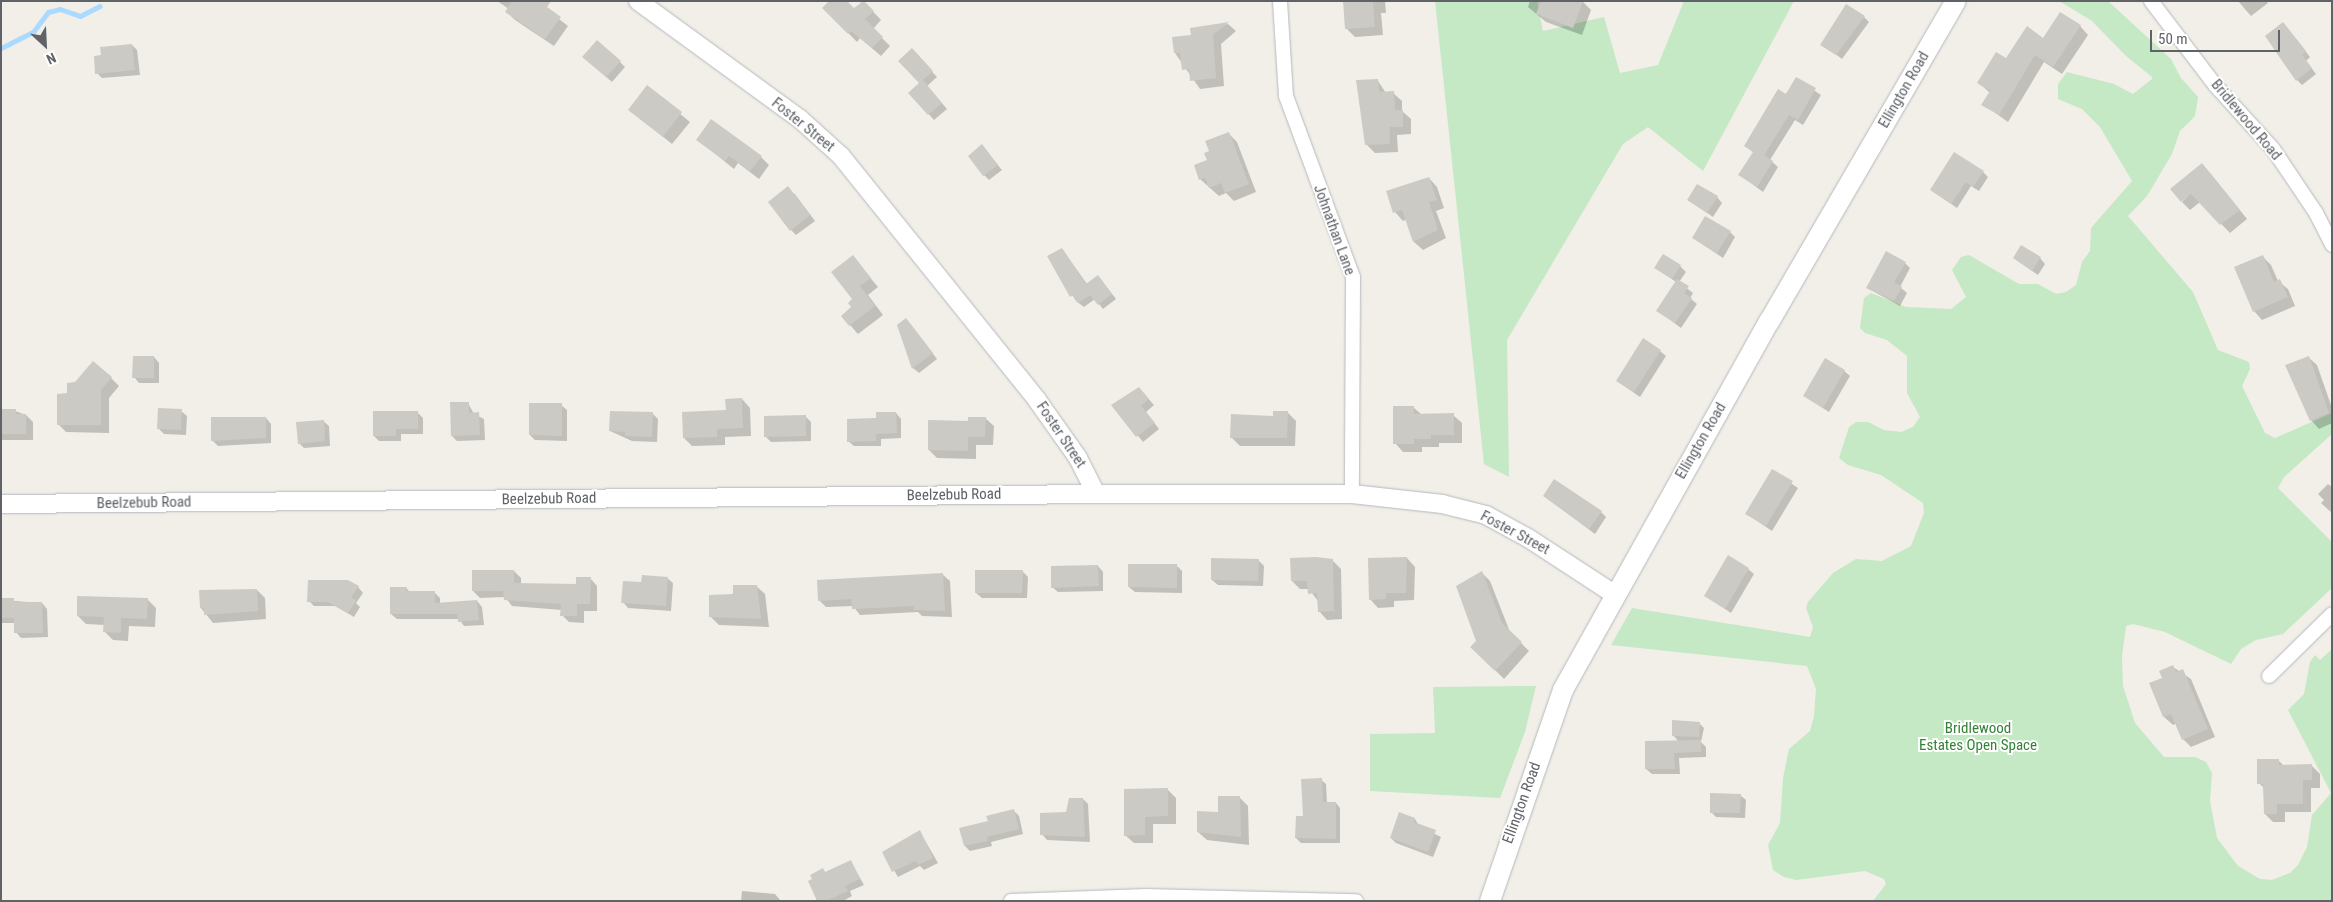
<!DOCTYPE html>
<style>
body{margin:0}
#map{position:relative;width:2333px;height:902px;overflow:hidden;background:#f1efe8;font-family:"Roboto Condensed",sans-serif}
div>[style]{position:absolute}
.green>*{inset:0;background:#c5e8c5}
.shadow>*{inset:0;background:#0003}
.stream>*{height:5px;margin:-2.5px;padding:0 2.5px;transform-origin:2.5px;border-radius:2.5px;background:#aadaff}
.building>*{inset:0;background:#cccac5}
.roads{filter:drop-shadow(0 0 1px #b5b8bc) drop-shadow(0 0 1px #b5b8bc)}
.minor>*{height:14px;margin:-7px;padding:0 7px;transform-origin:7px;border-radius:7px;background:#fff}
.tertiary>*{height:18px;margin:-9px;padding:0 9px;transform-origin:9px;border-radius:9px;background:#fff}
.secondary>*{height:20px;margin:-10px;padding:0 10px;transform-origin:10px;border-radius:10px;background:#fff}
span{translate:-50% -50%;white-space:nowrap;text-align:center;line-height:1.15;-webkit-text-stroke:4px #fff;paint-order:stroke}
.street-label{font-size:15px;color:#5f6368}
.park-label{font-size:15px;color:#348238}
.frame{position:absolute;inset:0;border:2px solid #5f6368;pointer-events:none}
.north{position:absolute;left:20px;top:20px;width:50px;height:50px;-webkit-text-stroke:4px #fff;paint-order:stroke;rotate:155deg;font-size:14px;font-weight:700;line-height:20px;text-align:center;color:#5f6368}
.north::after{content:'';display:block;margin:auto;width:18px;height:22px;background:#5f6368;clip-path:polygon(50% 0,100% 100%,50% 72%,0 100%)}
.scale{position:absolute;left:2150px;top:30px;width:130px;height:22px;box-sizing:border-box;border:2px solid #5f6368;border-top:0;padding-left:6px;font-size:15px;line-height:18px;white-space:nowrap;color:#5f6368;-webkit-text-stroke:4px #fff;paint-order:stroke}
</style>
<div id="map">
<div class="green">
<div style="clip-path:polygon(1435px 1px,1537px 1px,1543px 31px,1604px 17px,1620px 73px,1658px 65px,1684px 1px,1794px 1px,1703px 171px,1648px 127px,1623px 144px,1507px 340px,1509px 477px,1484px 464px)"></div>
<div style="clip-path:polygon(2059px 1px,2108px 1px,2171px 59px,2181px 78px,2198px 97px,2195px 116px,2180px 131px,2172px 154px,2147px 196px,2128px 216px,2193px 292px,2218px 350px,2249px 362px,2250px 369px,2242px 386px,2265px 433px,2275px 438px,2332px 413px,2332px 434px,2284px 477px,2278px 488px,2332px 542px,2332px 588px,2283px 634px,2256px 640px,2241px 649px,2231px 664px,2165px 632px,2133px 624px,2126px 626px,2122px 656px,2123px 686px,2135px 723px,2164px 757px,2195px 757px,2206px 762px,2212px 773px,2210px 801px,2217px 838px,2238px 866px,2260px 879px,2272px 880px,2290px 873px,2298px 865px,2307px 847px,2312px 815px,2331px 793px,2288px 710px,2304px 694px,2310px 662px,2315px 655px,2320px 660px,2332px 649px,2332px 901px,1873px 901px,1886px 884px,1884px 879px,1865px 871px,1796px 880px,1784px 877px,1773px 870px,1768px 845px,1780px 823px,1783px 778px,1789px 749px,1810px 731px,1814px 716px,1816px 689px,1807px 666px,1611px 645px,1632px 608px,1810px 637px,1813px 627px,1806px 608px,1808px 602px,1833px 573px,1856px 559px,1882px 561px,1911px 546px,1924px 513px,1923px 503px,1881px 475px,1848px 465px,1839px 458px,1849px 427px,1856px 422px,1868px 422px,1884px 430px,1901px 432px,1913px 427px,1920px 417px,1907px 393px,1907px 356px,1887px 340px,1865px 333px,1860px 328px,1864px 298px,1871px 293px,1906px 307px,1951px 309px,1966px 297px,1952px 270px,1961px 257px,1969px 255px,2019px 284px,2038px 284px,2056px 294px,2066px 292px,2076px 285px,2082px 262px,2090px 251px,2091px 228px,2132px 181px,2100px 127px,2082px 109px,2058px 99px,2058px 84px,2067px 72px,2114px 84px,2133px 94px,2152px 79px,2152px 77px,2126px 56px,2092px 21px)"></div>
<div style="clip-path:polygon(1536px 686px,1525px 732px,1500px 798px,1370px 791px,1370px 734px,1435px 733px,1433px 687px)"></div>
</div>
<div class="shadow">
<div style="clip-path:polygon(497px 1px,536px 1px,568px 26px,554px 46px,515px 20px,507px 12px,509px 9px)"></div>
<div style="clip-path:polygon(863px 1px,881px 20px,873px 29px,890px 46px,881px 56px,860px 38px,857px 42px,824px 8px,854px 9px)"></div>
<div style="clip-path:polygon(1345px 1px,1385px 1px,1386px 13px,1381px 13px,1383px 35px,1355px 37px,1346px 28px)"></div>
<div style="clip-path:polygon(1530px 1px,1582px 1px,1591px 10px,1582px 35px,1546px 22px,1528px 7px)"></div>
<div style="clip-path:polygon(2238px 1px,2266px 1px,2268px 3px,2251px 16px)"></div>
<div style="clip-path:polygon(1864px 17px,1869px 22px,1842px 59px,1822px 44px)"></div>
<div style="clip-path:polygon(1228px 24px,1236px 31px,1221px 44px,1224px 86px,1200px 89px,1175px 53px,1192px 36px,1191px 29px)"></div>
<div style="clip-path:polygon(2080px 26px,2088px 35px,2062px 74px,2044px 62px,2008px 122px,1983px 104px,1990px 93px,1979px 83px,2006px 60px,2044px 39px)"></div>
<div style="clip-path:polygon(2288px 29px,2310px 57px,2306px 61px,2316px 74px,2302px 85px,2297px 80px)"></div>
<div style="clip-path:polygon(132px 45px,137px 50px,140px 75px,102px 78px,97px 73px)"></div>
<div style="clip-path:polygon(917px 56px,937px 77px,927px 86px,947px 109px,934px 120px,910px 93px,920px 84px)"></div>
<div style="clip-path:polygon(589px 62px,620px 62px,625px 67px,612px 82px)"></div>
<div style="clip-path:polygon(1797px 79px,1821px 95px,1803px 125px,1795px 120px,1770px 160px,1778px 167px,1763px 192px,1740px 175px,1754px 153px,1746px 146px)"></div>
<div style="clip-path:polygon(1378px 81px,1386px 93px,1393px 93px,1402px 101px,1402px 111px,1411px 119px,1411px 134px,1397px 135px,1398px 152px,1375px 153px,1366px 144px)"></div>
<div style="clip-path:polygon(647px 87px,690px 122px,672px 144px,630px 110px)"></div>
<div style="clip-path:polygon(1229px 134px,1237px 142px,1256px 192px,1234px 201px,1226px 193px,1219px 196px,1200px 179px,1211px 151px)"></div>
<div style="clip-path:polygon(698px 140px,761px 157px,769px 165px,759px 179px,738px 163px,734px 169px)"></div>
<div style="clip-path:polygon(982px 146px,1002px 170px,989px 180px,984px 175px)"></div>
<div style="clip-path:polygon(1983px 172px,1988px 177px,1979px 191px,1971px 186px,1957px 208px,1932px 190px)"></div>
<div style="clip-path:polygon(2210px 173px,2247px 219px,2230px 233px,2200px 202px,2190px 210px,2182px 202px)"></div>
<div style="clip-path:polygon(1429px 178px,1437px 187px,1444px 208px,1436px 211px,1446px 238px,1423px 250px,1414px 242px,1407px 219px,1403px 221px,1395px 212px)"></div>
<div style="clip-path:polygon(794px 193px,815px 221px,796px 235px,791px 230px)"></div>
<div style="clip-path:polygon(1717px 197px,1722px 203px,1713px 217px,1689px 200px)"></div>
<div style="clip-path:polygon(1730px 232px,1735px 237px,1723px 258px,1693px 238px)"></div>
<div style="clip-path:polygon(1062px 249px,1087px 284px,1102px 281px,1116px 299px,1103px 309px,1095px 299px,1084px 307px,1076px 301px,1049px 257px)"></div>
<div style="clip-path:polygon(2262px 256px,2271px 265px,2278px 281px,2288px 289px,2295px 306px,2262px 320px,2254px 311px)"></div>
<div style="clip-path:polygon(853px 257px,878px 287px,868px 295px,883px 315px,858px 334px,842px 316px,853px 308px)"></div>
<div style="clip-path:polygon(2014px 258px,2040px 258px,2045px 264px,2038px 275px)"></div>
<div style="clip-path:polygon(1905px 263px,1910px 268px,1900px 287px,1907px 293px,1900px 306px,1867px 288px)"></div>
<div style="clip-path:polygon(1680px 266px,1686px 272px,1679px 282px,1693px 293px,1690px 298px,1697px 304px,1681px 328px,1657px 310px,1676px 282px,1656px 268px)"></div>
<div style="clip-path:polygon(898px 325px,911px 325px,937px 359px,919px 373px,913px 368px)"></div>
<div style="clip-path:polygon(1660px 351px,1666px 356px,1640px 397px,1617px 381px)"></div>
<div style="clip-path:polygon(154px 357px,159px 363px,159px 383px,139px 383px,134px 377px)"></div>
<div style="clip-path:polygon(2308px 357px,2317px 365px,2332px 408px,2332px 423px,2319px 429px,2311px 420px,2286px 366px)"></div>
<div style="clip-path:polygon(1844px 371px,1850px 376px,1829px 412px,1804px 396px)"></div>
<div style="clip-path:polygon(111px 378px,119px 386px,109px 398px,109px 433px,66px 432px,58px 424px,68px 395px)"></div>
<div style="clip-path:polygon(1144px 394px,1154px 405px,1146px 412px,1159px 429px,1143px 442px,1113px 405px)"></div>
<div style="clip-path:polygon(742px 399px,750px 408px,751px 436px,725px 437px,725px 445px,692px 446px,684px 438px)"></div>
<div style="clip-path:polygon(468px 403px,474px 414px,484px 419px,485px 440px,457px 441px,452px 436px)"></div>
<div style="clip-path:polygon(561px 405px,567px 410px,567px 441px,535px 440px,530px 435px)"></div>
<div style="clip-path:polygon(1413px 407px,1422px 415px,1453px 415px,1462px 423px,1462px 443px,1439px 443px,1439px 447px,1422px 447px,1422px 452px,1403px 452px,1395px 443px)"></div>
<div style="clip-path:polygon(1px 410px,15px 411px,26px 415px,33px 422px,33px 440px,1px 440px)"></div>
<div style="clip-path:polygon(181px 411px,187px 416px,186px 435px,164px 434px,158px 428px)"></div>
<div style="clip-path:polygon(417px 412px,423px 418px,423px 434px,401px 434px,401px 441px,379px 441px,374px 436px)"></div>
<div style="clip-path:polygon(1287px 412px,1296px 421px,1295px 446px,1240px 446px,1232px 438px)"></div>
<div style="clip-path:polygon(652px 413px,658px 419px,657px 442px,632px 441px,610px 431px)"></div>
<div style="clip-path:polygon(896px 413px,901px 419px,901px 438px,881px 439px,881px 446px,854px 446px,848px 441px)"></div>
<div style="clip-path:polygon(805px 416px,811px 422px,811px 441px,771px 442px,765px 436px)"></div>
<div style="clip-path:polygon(266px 418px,271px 424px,271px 443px,218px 446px,212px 440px)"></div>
<div style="clip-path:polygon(985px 418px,994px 426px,993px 445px,976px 445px,976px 459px,937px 458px,929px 450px,969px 422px)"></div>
<div style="clip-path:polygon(323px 421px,329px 426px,330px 446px,304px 448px,299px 443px)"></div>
<div style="clip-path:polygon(1773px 471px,1798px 488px,1772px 531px,1747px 514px)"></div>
<div style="clip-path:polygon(2328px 484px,2332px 487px,2332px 513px,2321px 503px,2324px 500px,2318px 494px)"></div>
<div style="clip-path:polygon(1544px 496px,1601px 512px,1606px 517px,1595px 534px)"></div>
<div style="clip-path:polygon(1407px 558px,1415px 567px,1414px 600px,1394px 601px,1394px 607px,1378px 608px,1370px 599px)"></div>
<div style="clip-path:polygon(1258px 560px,1264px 566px,1263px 586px,1218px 585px,1212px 580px)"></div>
<div style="clip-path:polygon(1332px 560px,1341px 569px,1342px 619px,1327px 620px,1319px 611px,1318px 601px,1309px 589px,1300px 589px,1292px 581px)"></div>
<div style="clip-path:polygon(1098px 566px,1103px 572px,1103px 591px,1058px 592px,1052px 587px)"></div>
<div style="clip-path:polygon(1177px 566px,1182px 571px,1182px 593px,1135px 592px,1129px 587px)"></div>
<div style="clip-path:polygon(1748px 569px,1754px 574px,1731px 613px,1706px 596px)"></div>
<div style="clip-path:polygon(514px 571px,521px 578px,521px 584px,577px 585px,590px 578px,597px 586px,597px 611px,584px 611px,584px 623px,569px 622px,562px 615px,562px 610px,512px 606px,505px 597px,480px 598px,473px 591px)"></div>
<div style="clip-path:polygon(1022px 571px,1028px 577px,1027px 598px,982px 598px,976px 593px)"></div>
<div style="clip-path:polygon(1482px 573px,1490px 581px,1510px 632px,1529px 651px,1504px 679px,1472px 647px,1477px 642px)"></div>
<div style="clip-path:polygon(942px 574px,950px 581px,952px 617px,922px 616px,918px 612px,860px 615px,853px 606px,826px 607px,819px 600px)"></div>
<div style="clip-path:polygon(667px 578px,673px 583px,671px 611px,628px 608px,623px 602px,643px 584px)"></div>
<div style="clip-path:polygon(756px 586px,765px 594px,769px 627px,719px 625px,710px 616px)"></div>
<div style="clip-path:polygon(358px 587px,363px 593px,356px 603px,360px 607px,354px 617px,335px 606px,314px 606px,309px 601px)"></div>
<div style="clip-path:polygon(406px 588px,410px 592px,434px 592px,440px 598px,440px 604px,477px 601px,482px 607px,484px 625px,464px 626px,459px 619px,397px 619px,391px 614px)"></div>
<div style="clip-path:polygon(257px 590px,265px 598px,266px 619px,213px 623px,201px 608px)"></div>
<div style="clip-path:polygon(147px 599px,156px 608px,155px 627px,129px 626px,128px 641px,113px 640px,105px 632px,105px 625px,86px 624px,78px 616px)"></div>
<div style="clip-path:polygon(1px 600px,42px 603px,47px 609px,48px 637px,21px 638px,16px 632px,16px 623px,1px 623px)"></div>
<div style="clip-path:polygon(2173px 667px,2191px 679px,2215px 737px,2191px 747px,2183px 739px,2177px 723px,2173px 725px,2164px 717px,2163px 679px)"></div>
<div style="clip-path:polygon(1699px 723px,1704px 728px,1701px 742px,1706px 747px,1706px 757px,1679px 758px,1680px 774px,1652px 774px,1646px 769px,1679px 742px,1673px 735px)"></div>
<div style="clip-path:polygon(2278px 760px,2284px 766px,2312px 766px,2320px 774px,2320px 788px,2311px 788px,2311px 812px,2285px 812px,2285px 822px,2273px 822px,2265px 814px,2265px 789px,2259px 783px)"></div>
<div style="clip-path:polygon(1321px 780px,1326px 784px,1327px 803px,1336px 803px,1340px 808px,1340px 843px,1301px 843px,1296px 838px)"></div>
<div style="clip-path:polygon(1167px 789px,1176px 798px,1176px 824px,1153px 824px,1153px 843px,1134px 843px,1125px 835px)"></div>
<div style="clip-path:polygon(1740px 795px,1746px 800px,1745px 818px,1716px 817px,1711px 812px)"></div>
<div style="clip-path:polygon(1239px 797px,1248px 806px,1249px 845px,1207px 840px,1198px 832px)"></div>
<div style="clip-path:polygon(1083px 799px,1088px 804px,1090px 842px,1047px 840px,1042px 834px)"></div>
<div style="clip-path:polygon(1014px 811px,1019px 816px,1023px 834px,991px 842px,992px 846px,970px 851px,965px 846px,961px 829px,989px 822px)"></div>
<div style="clip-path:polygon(1415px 819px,1419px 826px,1441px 837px,1433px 857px,1396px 843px,1391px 838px)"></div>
<div style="clip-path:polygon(920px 832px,938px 863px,924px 870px,920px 866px,898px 877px,884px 853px)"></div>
<div style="clip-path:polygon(851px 862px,864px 885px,850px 891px,852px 896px,843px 901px,818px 901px,823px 870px,826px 873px)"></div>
<div style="clip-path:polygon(742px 891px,775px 894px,781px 901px,741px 901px)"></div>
</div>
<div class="stream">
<div style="left:1px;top:48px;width:36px;rotate:-27deg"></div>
<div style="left:33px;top:32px;width:25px;rotate:-53deg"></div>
<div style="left:48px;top:12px;width:12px;rotate:-14deg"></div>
<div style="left:60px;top:9px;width:21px;rotate:19deg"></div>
<div style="left:80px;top:16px;width:22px;rotate:-27deg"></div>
</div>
<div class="building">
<div style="clip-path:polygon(512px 1px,551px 1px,547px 7px,561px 17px,545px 39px,505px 12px)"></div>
<div style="clip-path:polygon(829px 1px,847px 1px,854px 8px,864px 1px,874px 11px,865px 19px,883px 37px,872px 48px,851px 31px,848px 34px,822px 8px)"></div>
<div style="clip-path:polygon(1343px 1px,1373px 1px,1375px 27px,1345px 29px)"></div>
<div style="clip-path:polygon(1541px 1px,1583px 1px,1573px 28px,1536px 14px)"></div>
<div style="clip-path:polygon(1846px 4px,1865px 16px,1836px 55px,1820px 45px)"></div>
<div style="clip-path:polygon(2060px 12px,2081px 25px,2053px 67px,2035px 55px,1999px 115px,1981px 105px,1990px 91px,1977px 83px,1996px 52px,2006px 58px,2027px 26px,2043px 38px)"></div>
<div style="clip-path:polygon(1229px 22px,1213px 35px,1216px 78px,1190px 81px,1189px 69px,1182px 70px,1180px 53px,1174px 53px,1172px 37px,1191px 35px,1190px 28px)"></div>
<div style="clip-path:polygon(2283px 22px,2306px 51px,2302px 55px,2312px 68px,2296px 81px,2265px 36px)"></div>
<div style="clip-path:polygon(597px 40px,621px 61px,606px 77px,582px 57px)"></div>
<div style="clip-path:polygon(132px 44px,135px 70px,95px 74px,94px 56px,101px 55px,100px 47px)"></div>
<div style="clip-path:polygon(912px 48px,933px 71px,923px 80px,942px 103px,928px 115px,908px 93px,919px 83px,898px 61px)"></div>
<div style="clip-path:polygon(1796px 77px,1816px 88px,1798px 120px,1789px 115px,1764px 155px,1773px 161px,1757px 187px,1738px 175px,1753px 152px,1744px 146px,1778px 89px,1786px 94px)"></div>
<div style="clip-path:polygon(1378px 79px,1379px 92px,1394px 91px,1395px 110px,1403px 110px,1403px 127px,1390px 127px,1390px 144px,1365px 145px,1356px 80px)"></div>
<div style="clip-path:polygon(647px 85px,682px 112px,663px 137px,628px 110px)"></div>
<div style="clip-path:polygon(711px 119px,762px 156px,750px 171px,729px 156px,725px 161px,696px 140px)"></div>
<div style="clip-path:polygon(1229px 132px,1249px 184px,1225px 193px,1221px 183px,1209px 188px,1205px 178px,1199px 180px,1194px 165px,1207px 160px,1204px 153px,1209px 151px,1205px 141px)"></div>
<div style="clip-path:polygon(982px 144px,998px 165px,983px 176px,968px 156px)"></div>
<div style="clip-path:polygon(1954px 152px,1984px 171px,1973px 187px,1966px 182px,1951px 204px,1930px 190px)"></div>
<div style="clip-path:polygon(2202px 163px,2240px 210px,2220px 225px,2191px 194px,2181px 202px,2170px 189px)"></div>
<div style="clip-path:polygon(1429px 177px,1437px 200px,1429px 202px,1438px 230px,1413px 242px,1402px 210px,1393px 213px,1386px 191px)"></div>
<div style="clip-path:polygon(1697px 184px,1718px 196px,1707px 213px,1687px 200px)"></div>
<div style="clip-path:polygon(788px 186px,810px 215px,790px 231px,768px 202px)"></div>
<div style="clip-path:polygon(1705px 216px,1731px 231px,1717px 253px,1692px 238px)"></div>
<div style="clip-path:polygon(2021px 245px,2041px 257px,2032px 271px,2013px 258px)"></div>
<div style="clip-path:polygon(1062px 248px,1086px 284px,1098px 275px,1112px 294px,1098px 305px,1090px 295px,1078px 303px,1073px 295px,1070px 297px,1047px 256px)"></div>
<div style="clip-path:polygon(1886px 251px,1906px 262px,1894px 282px,1902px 287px,1894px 301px,1866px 288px)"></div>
<div style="clip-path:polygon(1663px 254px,1681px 265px,1672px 279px,1654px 268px)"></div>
<div style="clip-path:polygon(853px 255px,871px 278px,860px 286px,875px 306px,849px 326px,841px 316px,851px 307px,848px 303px,852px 299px,831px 272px)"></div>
<div style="clip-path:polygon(2263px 255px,2274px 282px,2280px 279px,2288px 297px,2253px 312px,2234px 267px)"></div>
<div style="clip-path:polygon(1677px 279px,1689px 286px,1684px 293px,1692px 298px,1675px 323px,1656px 311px)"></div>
<div style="clip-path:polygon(906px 318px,933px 353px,912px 369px,897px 325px)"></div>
<div style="clip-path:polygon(1643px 338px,1661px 350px,1634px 392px,1616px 381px)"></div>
<div style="clip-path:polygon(133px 356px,154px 356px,154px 378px,132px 378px)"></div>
<div style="clip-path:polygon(2309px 356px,2329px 413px,2310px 421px,2285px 365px)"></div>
<div style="clip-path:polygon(1825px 358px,1845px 370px,1823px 408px,1803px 396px)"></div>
<div style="clip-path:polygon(93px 361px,112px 377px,101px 390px,101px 425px,57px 425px,57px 394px,67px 393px,67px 383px,75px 382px)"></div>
<div style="clip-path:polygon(1139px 387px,1149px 399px,1141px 406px,1155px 423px,1136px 437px,1111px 405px)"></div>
<div style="clip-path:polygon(742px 398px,743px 428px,717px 429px,717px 437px,683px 438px,682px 412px,726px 410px,725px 399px)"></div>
<div style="clip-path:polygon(450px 402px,469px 402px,469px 413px,479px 412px,480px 435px,451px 436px)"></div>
<div style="clip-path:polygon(529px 403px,562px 403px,562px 436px,529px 435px)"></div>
<div style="clip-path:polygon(1393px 406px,1414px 406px,1414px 414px,1454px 413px,1454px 435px,1431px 435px,1431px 439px,1414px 439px,1414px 444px,1393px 444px)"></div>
<div style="clip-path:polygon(158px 408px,182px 409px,181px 430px,157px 429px)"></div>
<div style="clip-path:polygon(1px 409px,16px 409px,16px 414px,26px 414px,26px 434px,1px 434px)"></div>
<div style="clip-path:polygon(373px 411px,418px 411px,418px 429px,396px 429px,396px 436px,373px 436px)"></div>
<div style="clip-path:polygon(610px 411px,653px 412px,652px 437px,625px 436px,625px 432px,609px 431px)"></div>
<div style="clip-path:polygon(1273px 411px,1288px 411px,1287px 438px,1230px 438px,1231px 414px,1273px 416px)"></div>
<div style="clip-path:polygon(876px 412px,896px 412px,897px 433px,876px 434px,876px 441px,847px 442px,847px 419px,876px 418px)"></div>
<div style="clip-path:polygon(806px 415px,806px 436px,764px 437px,764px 416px)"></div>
<div style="clip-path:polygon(211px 417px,266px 417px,266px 438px,211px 441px)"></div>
<div style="clip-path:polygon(968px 417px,986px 417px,985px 437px,968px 437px,968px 451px,928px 450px,928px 420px,968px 421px)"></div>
<div style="clip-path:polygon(324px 420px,325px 441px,298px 444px,296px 422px)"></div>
<div style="clip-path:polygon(1772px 469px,1793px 481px,1766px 526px,1745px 514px)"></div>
<div style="clip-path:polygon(1554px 479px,1602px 511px,1589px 529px,1543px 496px)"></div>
<div style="clip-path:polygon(1728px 555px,1749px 568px,1725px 609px,1704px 596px)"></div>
<div style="clip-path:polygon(1316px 557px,1333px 559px,1334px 611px,1318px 612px,1317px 593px,1308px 594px,1307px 581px,1291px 581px,1290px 558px)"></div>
<div style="clip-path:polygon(1407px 557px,1406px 593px,1386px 593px,1386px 599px,1369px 600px,1368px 558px)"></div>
<div style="clip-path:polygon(1211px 558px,1259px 559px,1258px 581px,1211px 580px)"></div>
<div style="clip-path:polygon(1128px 564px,1177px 564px,1177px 588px,1128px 587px)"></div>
<div style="clip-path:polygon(1098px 565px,1099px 586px,1051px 588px,1051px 566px)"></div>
<div style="clip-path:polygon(472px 570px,514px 570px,514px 583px,576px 584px,576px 577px,591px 577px,590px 604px,577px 604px,577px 616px,560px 616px,561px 604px,504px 600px,503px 591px,472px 591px)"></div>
<div style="clip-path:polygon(975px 570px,1023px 570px,1022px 593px,975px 593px)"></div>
<div style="clip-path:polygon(1482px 571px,1502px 623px,1522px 642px,1495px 671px,1470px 647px,1476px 641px,1456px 586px)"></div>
<div style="clip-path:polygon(943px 573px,945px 611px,914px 610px,914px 606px,852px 609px,851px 599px,818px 601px,817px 580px)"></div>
<div style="clip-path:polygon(642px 575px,668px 577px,666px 606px,621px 603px,623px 581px,641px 582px)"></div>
<div style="clip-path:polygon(308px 580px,348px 580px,359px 586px,351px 597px,356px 601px,348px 613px,328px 602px,307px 602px)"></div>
<div style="clip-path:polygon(733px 585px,757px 585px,761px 619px,709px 617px,709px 595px,733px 594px)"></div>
<div style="clip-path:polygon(390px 587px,407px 587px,406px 591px,435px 591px,435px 603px,477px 600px,479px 620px,458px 622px,457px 614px,390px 614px)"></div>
<div style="clip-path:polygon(257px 589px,258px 611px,204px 615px,204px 608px,200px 608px,199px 590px)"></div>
<div style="clip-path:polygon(77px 596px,148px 598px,147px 619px,121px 618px,121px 633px,103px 632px,104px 617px,77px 616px)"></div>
<div style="clip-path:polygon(1px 598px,14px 598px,14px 602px,42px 602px,43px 633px,14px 633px,14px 618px,1px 618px)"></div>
<div style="clip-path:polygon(2173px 665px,2176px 672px,2183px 669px,2208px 729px,2182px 740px,2171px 714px,2163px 717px,2149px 683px,2162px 678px,2159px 671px)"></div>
<div style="clip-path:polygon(1672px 720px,1700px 722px,1699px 737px,1672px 736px)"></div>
<div style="clip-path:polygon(1701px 740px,1701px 752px,1674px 753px,1675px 769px,1645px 769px,1645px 741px)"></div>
<div style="clip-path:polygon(2257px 759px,2279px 759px,2279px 765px,2312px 764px,2312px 780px,2303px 780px,2303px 804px,2277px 804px,2277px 814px,2264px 814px,2263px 784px,2257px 784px)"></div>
<div style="clip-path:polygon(1322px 778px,1323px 802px,1336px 802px,1336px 839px,1295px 838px,1296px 816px,1303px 816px,1301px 779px)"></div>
<div style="clip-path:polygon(1168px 788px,1168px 816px,1145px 817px,1145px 835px,1124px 836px,1124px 789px)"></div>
<div style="clip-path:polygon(1710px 793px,1741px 794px,1740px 813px,1710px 813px)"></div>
<div style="clip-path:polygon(1218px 796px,1240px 796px,1241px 837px,1197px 832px,1197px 811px,1218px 812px)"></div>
<div style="clip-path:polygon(1069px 798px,1083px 798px,1085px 837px,1040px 835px,1040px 813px,1066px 812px)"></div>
<div style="clip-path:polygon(1014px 809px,1019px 829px,987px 837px,988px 841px,964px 846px,959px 828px,988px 821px,986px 816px)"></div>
<div style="clip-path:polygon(1399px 812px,1415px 818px,1414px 822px,1436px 830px,1428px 852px,1390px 838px)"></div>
<div style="clip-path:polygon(920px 830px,933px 858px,918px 865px,916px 861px,892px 872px,882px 852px)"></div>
<div style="clip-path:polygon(851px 860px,860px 879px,845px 886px,848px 891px,826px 901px,817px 901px,808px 881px,812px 879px,810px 875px,823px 868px,825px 872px)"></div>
</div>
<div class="roads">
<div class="minor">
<div style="left:1280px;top:1px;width:95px;rotate:86.4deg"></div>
<div style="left:1286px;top:96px;width:193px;rotate:69.7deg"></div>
<div style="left:1353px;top:277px;width:217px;rotate:90.3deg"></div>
<div style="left:2151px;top:1px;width:106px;rotate:52.7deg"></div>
<div style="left:2215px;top:85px;width:86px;rotate:47.8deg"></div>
<div style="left:2273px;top:149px;width:77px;rotate:56.1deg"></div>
<div style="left:2316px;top:213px;width:36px;rotate:63deg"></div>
<div style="left:2269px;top:676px;width:88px;rotate:-44.5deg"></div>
<div style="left:1011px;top:901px;width:135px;rotate:-2.1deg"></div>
<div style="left:1146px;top:896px;width:210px;rotate:1.4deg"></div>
</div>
<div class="tertiary">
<div style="left:638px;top:1px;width:200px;rotate:36.1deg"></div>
<div style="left:800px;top:119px;width:55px;rotate:42.1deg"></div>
<div style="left:841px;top:156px;width:313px;rotate:51.2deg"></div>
<div style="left:1037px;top:400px;width:71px;rotate:54.7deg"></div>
<div style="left:1078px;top:458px;width:40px;rotate:63.4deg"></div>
<div style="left:1096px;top:494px;width:256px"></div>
<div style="left:1352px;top:494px;width:91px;rotate:6.3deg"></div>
<div style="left:1442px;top:504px;width:45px;rotate:14deg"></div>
<div style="left:1486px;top:515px;width:48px;rotate:28.7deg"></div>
<div style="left:1528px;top:538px;width:103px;rotate:33.1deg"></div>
<div style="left:1px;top:504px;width:1095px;rotate:-0.52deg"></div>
</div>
<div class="secondary">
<div style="left:1490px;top:901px;width:223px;rotate:-70.9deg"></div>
<div style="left:1563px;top:690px;width:422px;rotate:-60.8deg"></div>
<div style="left:1769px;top:322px;width:371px;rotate:-59.8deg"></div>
</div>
</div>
<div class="street-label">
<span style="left:1904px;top:90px;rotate:-60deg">Ellington Road</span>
<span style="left:2246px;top:120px;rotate:50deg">Bridlewood Road</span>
<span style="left:803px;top:125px;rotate:39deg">Foster Street</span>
<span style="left:1334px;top:230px;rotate:70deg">Johnathan Lane</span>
<span style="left:1061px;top:435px;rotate:56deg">Foster Street</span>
<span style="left:1701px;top:441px;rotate:-60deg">Ellington Road</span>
<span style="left:954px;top:495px;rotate:-1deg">Beelzebub Road</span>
<span style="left:549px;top:499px;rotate:-1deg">Beelzebub Road</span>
<span style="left:144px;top:503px;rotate:-1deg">Beelzebub Road</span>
<span style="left:1515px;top:533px;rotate:28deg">Foster Street</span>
<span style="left:1522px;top:803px;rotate:-70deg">Ellington Road</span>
</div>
<div class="park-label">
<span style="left:1978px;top:737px">Bridlewood<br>Estates Open Space</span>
</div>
<div class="frame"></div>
<div class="north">N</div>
<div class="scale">50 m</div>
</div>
